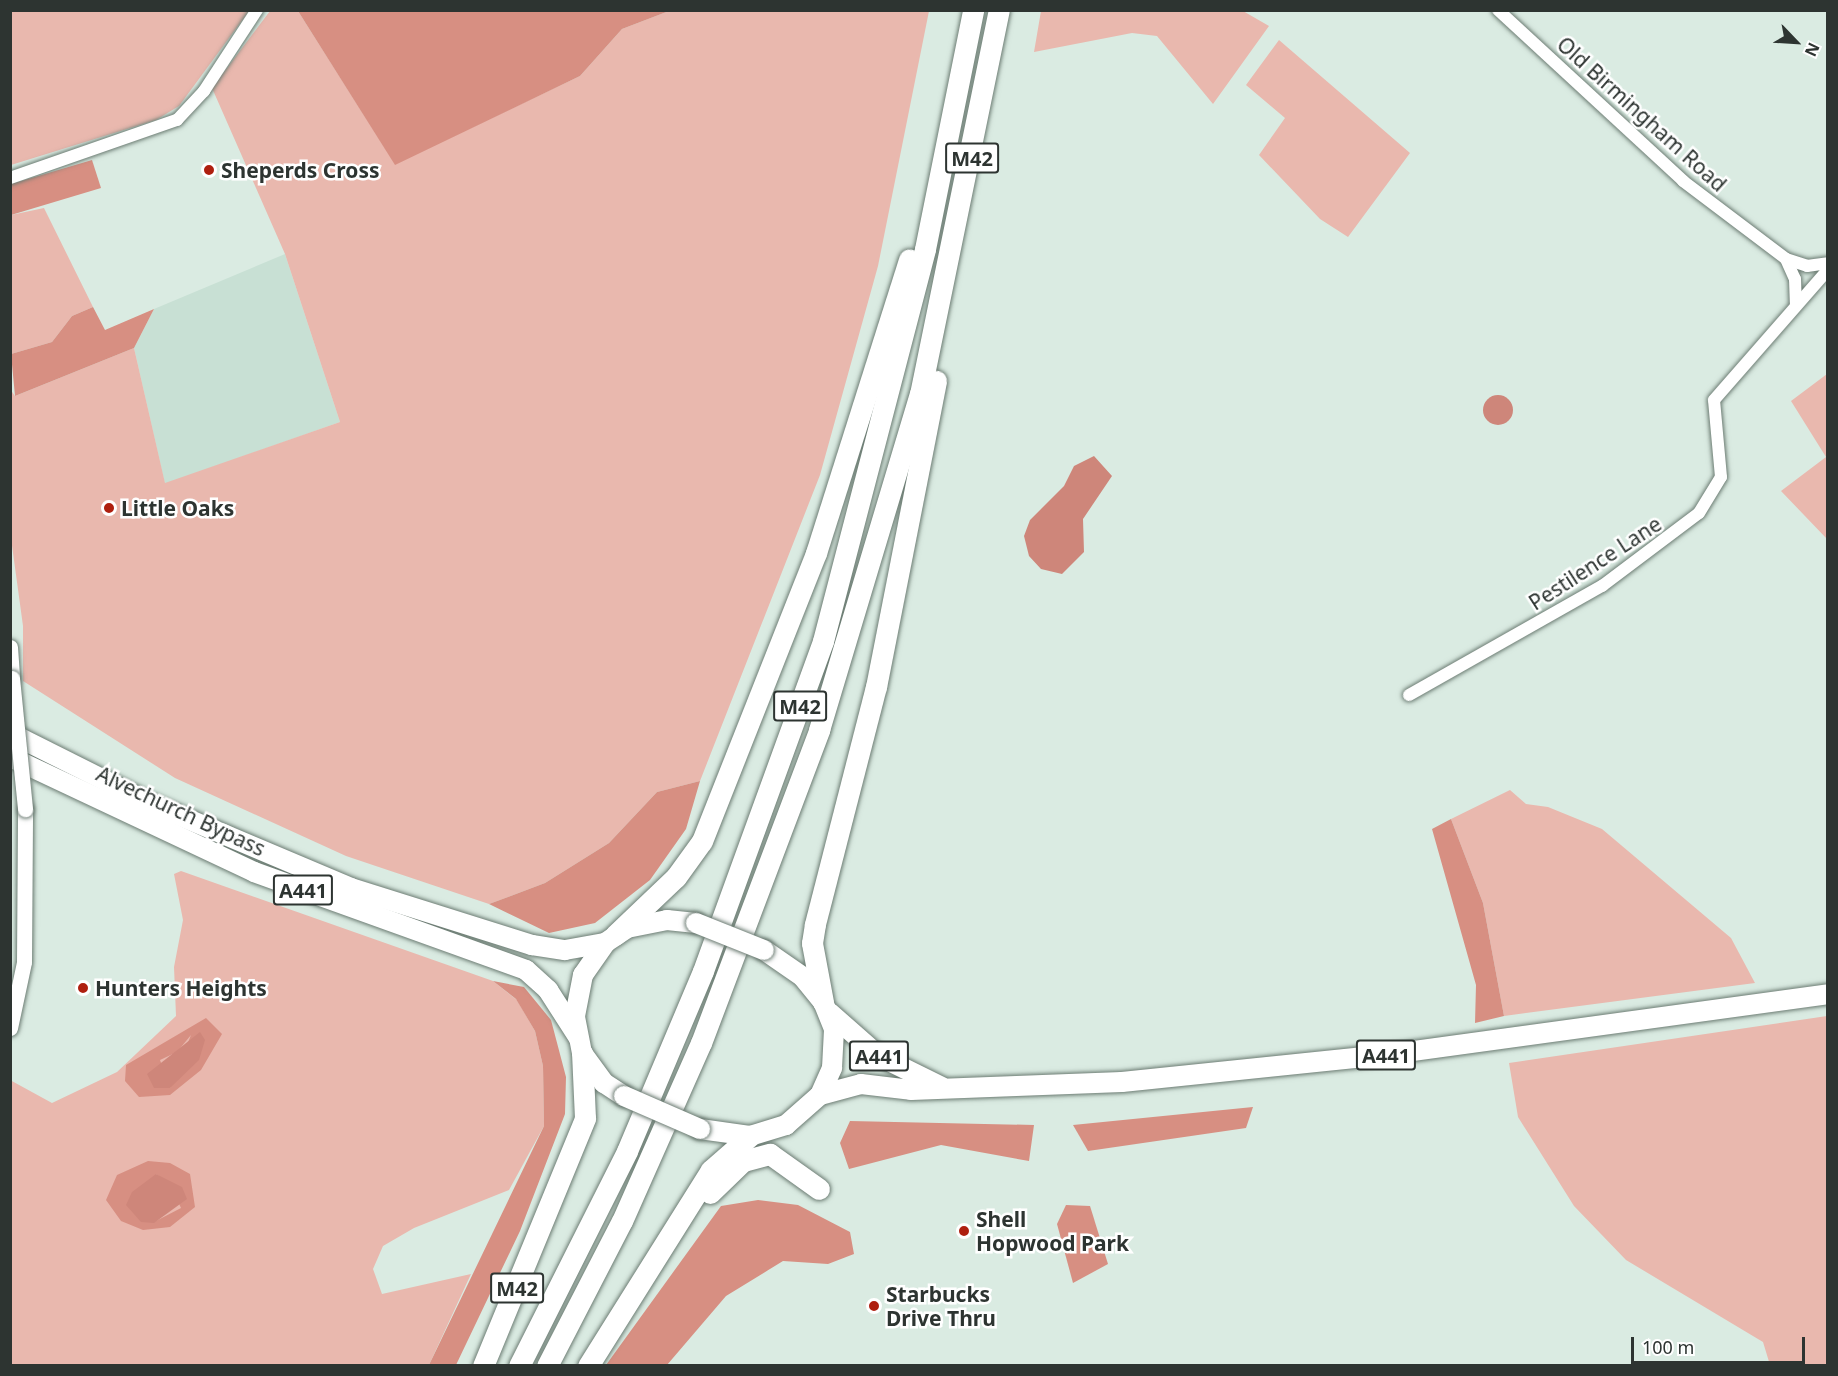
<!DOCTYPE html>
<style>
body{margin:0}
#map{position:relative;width:1838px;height:1376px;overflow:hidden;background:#daebe2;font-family:"Noto Sans",sans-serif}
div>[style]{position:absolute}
.built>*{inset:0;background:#c8e0d4}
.green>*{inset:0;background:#e9b8ae}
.forest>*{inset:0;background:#d78f82}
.water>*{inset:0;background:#ce867a}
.round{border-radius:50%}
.roads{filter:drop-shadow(0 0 2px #6c7c73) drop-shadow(0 0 2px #6c7c73)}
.minor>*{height:12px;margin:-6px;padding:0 6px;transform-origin:6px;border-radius:6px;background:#fff}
.tertiary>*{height:15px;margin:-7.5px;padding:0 7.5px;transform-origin:7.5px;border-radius:7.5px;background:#fff}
.trunk>*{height:20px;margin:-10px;padding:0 10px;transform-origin:10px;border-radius:10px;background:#fff}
.motorway>*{height:21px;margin:-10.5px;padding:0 10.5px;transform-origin:10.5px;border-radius:10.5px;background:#fff}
.bridges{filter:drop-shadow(0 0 2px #6c7c73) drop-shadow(0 0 2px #6c7c73)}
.tertiary-bridge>*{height:15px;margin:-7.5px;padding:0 7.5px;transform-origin:7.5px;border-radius:7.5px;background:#fff}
.trunk-bridge>*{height:20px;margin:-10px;padding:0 10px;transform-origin:10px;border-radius:10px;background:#fff}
.dots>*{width:16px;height:16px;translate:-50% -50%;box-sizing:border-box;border:3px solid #fff;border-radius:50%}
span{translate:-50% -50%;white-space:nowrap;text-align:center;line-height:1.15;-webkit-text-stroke:5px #fff;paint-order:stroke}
.shield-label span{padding:2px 4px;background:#fff;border:2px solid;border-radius:4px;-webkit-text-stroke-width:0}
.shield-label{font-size:20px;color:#2d3431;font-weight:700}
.street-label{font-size:21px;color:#2d3431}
.poi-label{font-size:21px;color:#2d3431;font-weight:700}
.left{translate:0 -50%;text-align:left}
.frame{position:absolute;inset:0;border:12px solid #2d3431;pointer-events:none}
.north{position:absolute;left:1766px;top:12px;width:60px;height:60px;-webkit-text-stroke:4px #fff;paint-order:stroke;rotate:115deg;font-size:16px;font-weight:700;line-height:24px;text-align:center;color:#2d3431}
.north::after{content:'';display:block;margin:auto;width:21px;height:27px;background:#2d3431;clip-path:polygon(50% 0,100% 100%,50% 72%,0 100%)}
.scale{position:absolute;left:1631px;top:1337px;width:174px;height:27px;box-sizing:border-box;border:3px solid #2d3431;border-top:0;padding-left:8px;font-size:18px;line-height:21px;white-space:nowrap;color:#2d3431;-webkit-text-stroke:4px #fff;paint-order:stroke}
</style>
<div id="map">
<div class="built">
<div style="clip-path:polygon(285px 254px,340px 422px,165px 484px,134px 348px,154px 309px)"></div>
</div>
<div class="green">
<div style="clip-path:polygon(11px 10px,249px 10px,249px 11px,179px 106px,156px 120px,11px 165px)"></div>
<div style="clip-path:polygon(270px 11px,298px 11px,395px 164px,580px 76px,622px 29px,669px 11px,929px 11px,878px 266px,820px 475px,700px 781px,657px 792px,609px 843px,545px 883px,489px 904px,346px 856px,175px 778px,23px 681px,23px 626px,10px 531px,10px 389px,15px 396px,134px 348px,165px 483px,340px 422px,285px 254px,212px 88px)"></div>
<div style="clip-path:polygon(1041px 11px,1243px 11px,1269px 26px,1213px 104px,1157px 36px,1132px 33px,1034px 52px)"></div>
<div style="clip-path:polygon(1279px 40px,1410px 153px,1348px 237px,1320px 219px,1259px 155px,1285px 118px,1246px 85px)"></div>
<div style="clip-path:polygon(44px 208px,93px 307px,72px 316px,52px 342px,11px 354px,11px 215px)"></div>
<div style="clip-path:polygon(1827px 374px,1827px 539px,1781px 491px,1826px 457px,1791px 401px)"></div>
<div style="clip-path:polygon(1510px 790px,1526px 804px,1548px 807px,1602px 829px,1731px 938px,1755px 983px,1504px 1016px,1483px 903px,1451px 819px)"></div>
<div style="clip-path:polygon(181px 871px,493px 981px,517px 1000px,535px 1031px,543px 1066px,544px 1126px,509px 1190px,414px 1228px,383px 1246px,373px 1269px,382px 1294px,471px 1274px,429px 1365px,11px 1365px,10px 1080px,52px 1103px,117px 1072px,176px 1016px,174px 967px,183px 920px,174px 874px)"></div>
<div style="clip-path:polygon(1827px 1016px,1827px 1365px,1770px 1365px,1763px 1342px,1626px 1260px,1574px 1206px,1518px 1117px,1509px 1063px)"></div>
</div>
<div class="forest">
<div style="clip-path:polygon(298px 11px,669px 11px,622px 29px,580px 76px,395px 165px)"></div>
<div style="clip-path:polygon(92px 160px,101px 188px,11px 215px,11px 184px)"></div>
<div style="clip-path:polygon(93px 307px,105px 330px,154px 309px,134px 348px,15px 396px,11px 354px,52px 342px,72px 316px)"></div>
<div style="clip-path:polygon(700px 781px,686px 829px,650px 880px,595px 923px,549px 933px,489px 904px,545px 883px,609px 843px,657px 792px)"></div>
<div style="clip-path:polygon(1451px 819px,1483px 903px,1504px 1016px,1475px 1023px,1476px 985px,1432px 829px)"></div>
<div style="clip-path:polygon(493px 981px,524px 987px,551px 1020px,566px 1077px,565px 1114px,520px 1231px,456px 1365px,429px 1365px,544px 1126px,543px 1066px,535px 1031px,516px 999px)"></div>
<div style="clip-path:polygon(evenodd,206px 1018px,222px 1034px,201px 1070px,170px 1095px,139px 1097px,125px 1081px,126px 1065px,206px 1018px,191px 1035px,170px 1088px,160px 1060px,177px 1052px,191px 1035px)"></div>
<div style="clip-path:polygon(1253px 1107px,1246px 1128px,1088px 1151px,1073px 1125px)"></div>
<div style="clip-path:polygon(850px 1121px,1034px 1125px,1029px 1161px,941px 1145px,849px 1169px,840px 1143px)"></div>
<div style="clip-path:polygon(evenodd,148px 1161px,170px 1163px,190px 1174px,195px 1207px,170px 1227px,143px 1230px,121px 1221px,106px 1200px,117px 1175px,148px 1161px,156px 1174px,170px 1184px,181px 1208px,154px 1222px,156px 1174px)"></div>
<div style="clip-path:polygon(758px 1200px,798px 1205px,850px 1232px,854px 1254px,828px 1264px,783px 1261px,726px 1296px,667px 1365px,606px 1365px,721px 1206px)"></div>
<div style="clip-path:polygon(1066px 1205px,1090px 1206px,1108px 1264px,1073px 1283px,1057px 1224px)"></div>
</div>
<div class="water">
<div class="round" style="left:1483px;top:395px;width:30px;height:30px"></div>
<div style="clip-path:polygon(1094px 456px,1112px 476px,1083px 519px,1084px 552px,1062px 574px,1041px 569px,1029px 556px,1024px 536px,1030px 520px,1064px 486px,1074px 466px)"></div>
<div style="clip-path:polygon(200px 1032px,205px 1040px,199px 1060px,170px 1088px,154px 1088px,147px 1074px)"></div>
<div style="clip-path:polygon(156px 1174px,182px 1187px,187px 1199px,154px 1223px,141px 1222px,126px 1205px,132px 1192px)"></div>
</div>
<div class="roads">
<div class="minor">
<div style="left:1498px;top:10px;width:252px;rotate:42.7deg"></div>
<div style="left:1683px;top:181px;width:129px;rotate:37.1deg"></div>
<div style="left:1786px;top:259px;width:22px;rotate:18deg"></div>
<div style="left:1807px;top:266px;width:21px;rotate:-8deg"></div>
<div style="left:10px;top:178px;width:177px;rotate:-19.2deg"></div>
<div style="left:177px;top:120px;width:40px;rotate:-47deg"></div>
<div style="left:204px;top:91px;width:97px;rotate:-56.8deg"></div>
<div style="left:1786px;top:259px;width:22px;rotate:66deg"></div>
<div style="left:1795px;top:279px;width:25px;rotate:88deg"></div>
<div style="left:1409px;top:695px;width:222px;rotate:-29.5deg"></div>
<div style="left:1602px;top:586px;width:121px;rotate:-37deg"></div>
<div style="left:1699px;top:513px;width:42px;rotate:-58.6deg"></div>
<div style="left:1721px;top:477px;width:77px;rotate:-95.2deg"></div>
<div style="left:1714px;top:400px;width:173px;rotate:-48.8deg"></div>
</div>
<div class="tertiary">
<div style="left:10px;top:647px;width:31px;rotate:86deg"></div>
<div style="left:10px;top:1028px;width:67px;rotate:-78deg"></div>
<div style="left:24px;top:962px;width:153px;rotate:-89.6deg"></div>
</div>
<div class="trunk">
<div style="left:10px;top:733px;width:159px;rotate:26.6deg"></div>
<div style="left:152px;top:804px;width:216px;rotate:22.9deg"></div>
<div style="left:351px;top:888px;width:190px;rotate:17.5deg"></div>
<div style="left:532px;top:945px;width:33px;rotate:9deg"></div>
<div style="left:565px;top:950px;width:41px;rotate:-9.9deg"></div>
<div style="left:10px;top:757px;width:270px;rotate:25.2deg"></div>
<div style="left:254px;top:872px;width:289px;rotate:19.8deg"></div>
<div style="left:526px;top:970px;width:30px;rotate:42deg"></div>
<div style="left:548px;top:990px;width:56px;rotate:57.4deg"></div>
<div style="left:830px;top:1013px;width:65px;rotate:41.3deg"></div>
<div style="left:879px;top:1056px;width:70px;rotate:26.2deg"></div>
<div style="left:820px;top:1095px;width:42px;rotate:-15deg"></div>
<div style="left:861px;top:1084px;width:50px;rotate:6.8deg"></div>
<div style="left:911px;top:1090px;width:211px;rotate:-2.2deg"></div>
<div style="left:1122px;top:1082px;width:263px;rotate:-5.9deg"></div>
<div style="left:1384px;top:1055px;width:448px;rotate:-7.8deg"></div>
<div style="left:624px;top:1096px;width:24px;rotate:-147deg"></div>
<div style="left:604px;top:1083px;width:37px;rotate:-126deg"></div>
<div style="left:582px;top:1053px;width:38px;rotate:-101deg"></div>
<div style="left:575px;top:1016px;width:42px;rotate:-79deg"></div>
<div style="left:583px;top:975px;width:39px;rotate:-55deg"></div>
<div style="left:605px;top:943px;width:27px;rotate:-34deg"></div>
<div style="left:627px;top:928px;width:41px;rotate:-11.3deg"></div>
<div style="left:667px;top:920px;width:29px;rotate:6deg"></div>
<div style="left:700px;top:1129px;width:50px;rotate:8deg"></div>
<div style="left:750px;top:1136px;width:38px;rotate:-17deg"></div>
<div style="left:786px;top:1125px;width:45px;rotate:-41.4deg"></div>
<div style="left:820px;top:1095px;width:30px;rotate:-66deg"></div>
<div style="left:832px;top:1068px;width:39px;rotate:-87deg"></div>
<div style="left:834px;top:1029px;width:29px;rotate:-112deg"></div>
<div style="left:823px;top:1002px;width:32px;rotate:-129deg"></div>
<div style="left:803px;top:977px;width:47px;rotate:-145.3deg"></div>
</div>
<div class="motorway">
<div style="left:615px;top:935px;width:84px;rotate:-43.6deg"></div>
<div style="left:676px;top:877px;width:44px;rotate:-54.2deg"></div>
<div style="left:702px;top:841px;width:310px;rotate:-68.4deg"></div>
<div style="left:816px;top:553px;width:308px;rotate:-72.4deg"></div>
<div style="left:823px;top:1002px;width:60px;rotate:-100.6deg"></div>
<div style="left:812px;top:943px;width:19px;rotate:-81deg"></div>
<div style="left:815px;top:924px;width:245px;rotate:-75.6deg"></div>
<div style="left:876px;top:687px;width:312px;rotate:-78.9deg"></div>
<div style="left:710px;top:1193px;width:46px;rotate:-44.1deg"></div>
<div style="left:743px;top:1161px;width:28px;rotate:-15deg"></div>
<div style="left:770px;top:1154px;width:60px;rotate:35.5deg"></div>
<div style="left:483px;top:1366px;width:268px;rotate:-67.6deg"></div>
<div style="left:585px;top:1118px;width:65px;rotate:-92.6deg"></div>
<div style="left:519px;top:1366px;width:241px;rotate:-63.3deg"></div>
<div style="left:627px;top:1151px;width:195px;rotate:-67.1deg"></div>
<div style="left:703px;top:971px;width:351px;rotate:-70deg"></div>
<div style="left:823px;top:641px;width:405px;rotate:-75.4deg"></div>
<div style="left:925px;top:249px;width:244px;rotate:-78.6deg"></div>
<div style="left:547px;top:1366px;width:163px;rotate:-62.7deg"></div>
<div style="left:622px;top:1221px;width:195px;rotate:-66.1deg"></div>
<div style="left:701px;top:1043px;width:335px;rotate:-69.3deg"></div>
<div style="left:819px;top:730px;width:351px;rotate:-73.3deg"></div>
<div style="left:920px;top:394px;width:392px;rotate:-78.4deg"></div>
<div style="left:588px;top:1366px;width:231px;rotate:-57.9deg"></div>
<div style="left:711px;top:1170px;width:52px;rotate:-41.1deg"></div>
</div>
</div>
<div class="bridges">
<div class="tertiary-bridge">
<div style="left:12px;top:678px;width:132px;rotate:84.3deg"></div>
</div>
<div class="trunk-bridge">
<div style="left:696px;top:923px;width:73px;rotate:21.7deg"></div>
<div style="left:624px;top:1096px;width:83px;rotate:23.5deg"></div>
</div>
</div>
<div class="dots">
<div style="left:209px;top:170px;background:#ae1f0f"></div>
<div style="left:109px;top:508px;background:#ae1f0f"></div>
<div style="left:83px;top:988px;background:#ae1f0f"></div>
<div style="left:964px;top:1231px;background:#ae1f0f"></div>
<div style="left:874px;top:1306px;background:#ae1f0f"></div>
</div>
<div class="shield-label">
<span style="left:972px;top:158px">M42</span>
<span style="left:800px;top:706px">M42</span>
<span style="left:303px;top:890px">A441</span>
<span style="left:1386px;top:1055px">A441</span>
<span style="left:879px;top:1056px">A441</span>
<span style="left:517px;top:1288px">M42</span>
</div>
<div class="street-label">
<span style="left:1642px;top:114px;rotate:42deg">Old Birmingham Road</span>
<span style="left:1595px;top:563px;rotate:-33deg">Pestilence Lane</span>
<span style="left:181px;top:811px;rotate:25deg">Alvechurch Bypass</span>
</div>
<div class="poi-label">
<span class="left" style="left:221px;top:170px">Sheperds Cross</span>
<span class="left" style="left:121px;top:508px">Little Oaks</span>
<span class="left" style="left:95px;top:988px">Hunters Heights</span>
<span class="left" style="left:976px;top:1231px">Shell<br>Hopwood Park</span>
<span class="left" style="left:886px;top:1306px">Starbucks<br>Drive Thru</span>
</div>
<div class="frame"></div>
<div class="north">N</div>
<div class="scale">100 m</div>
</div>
